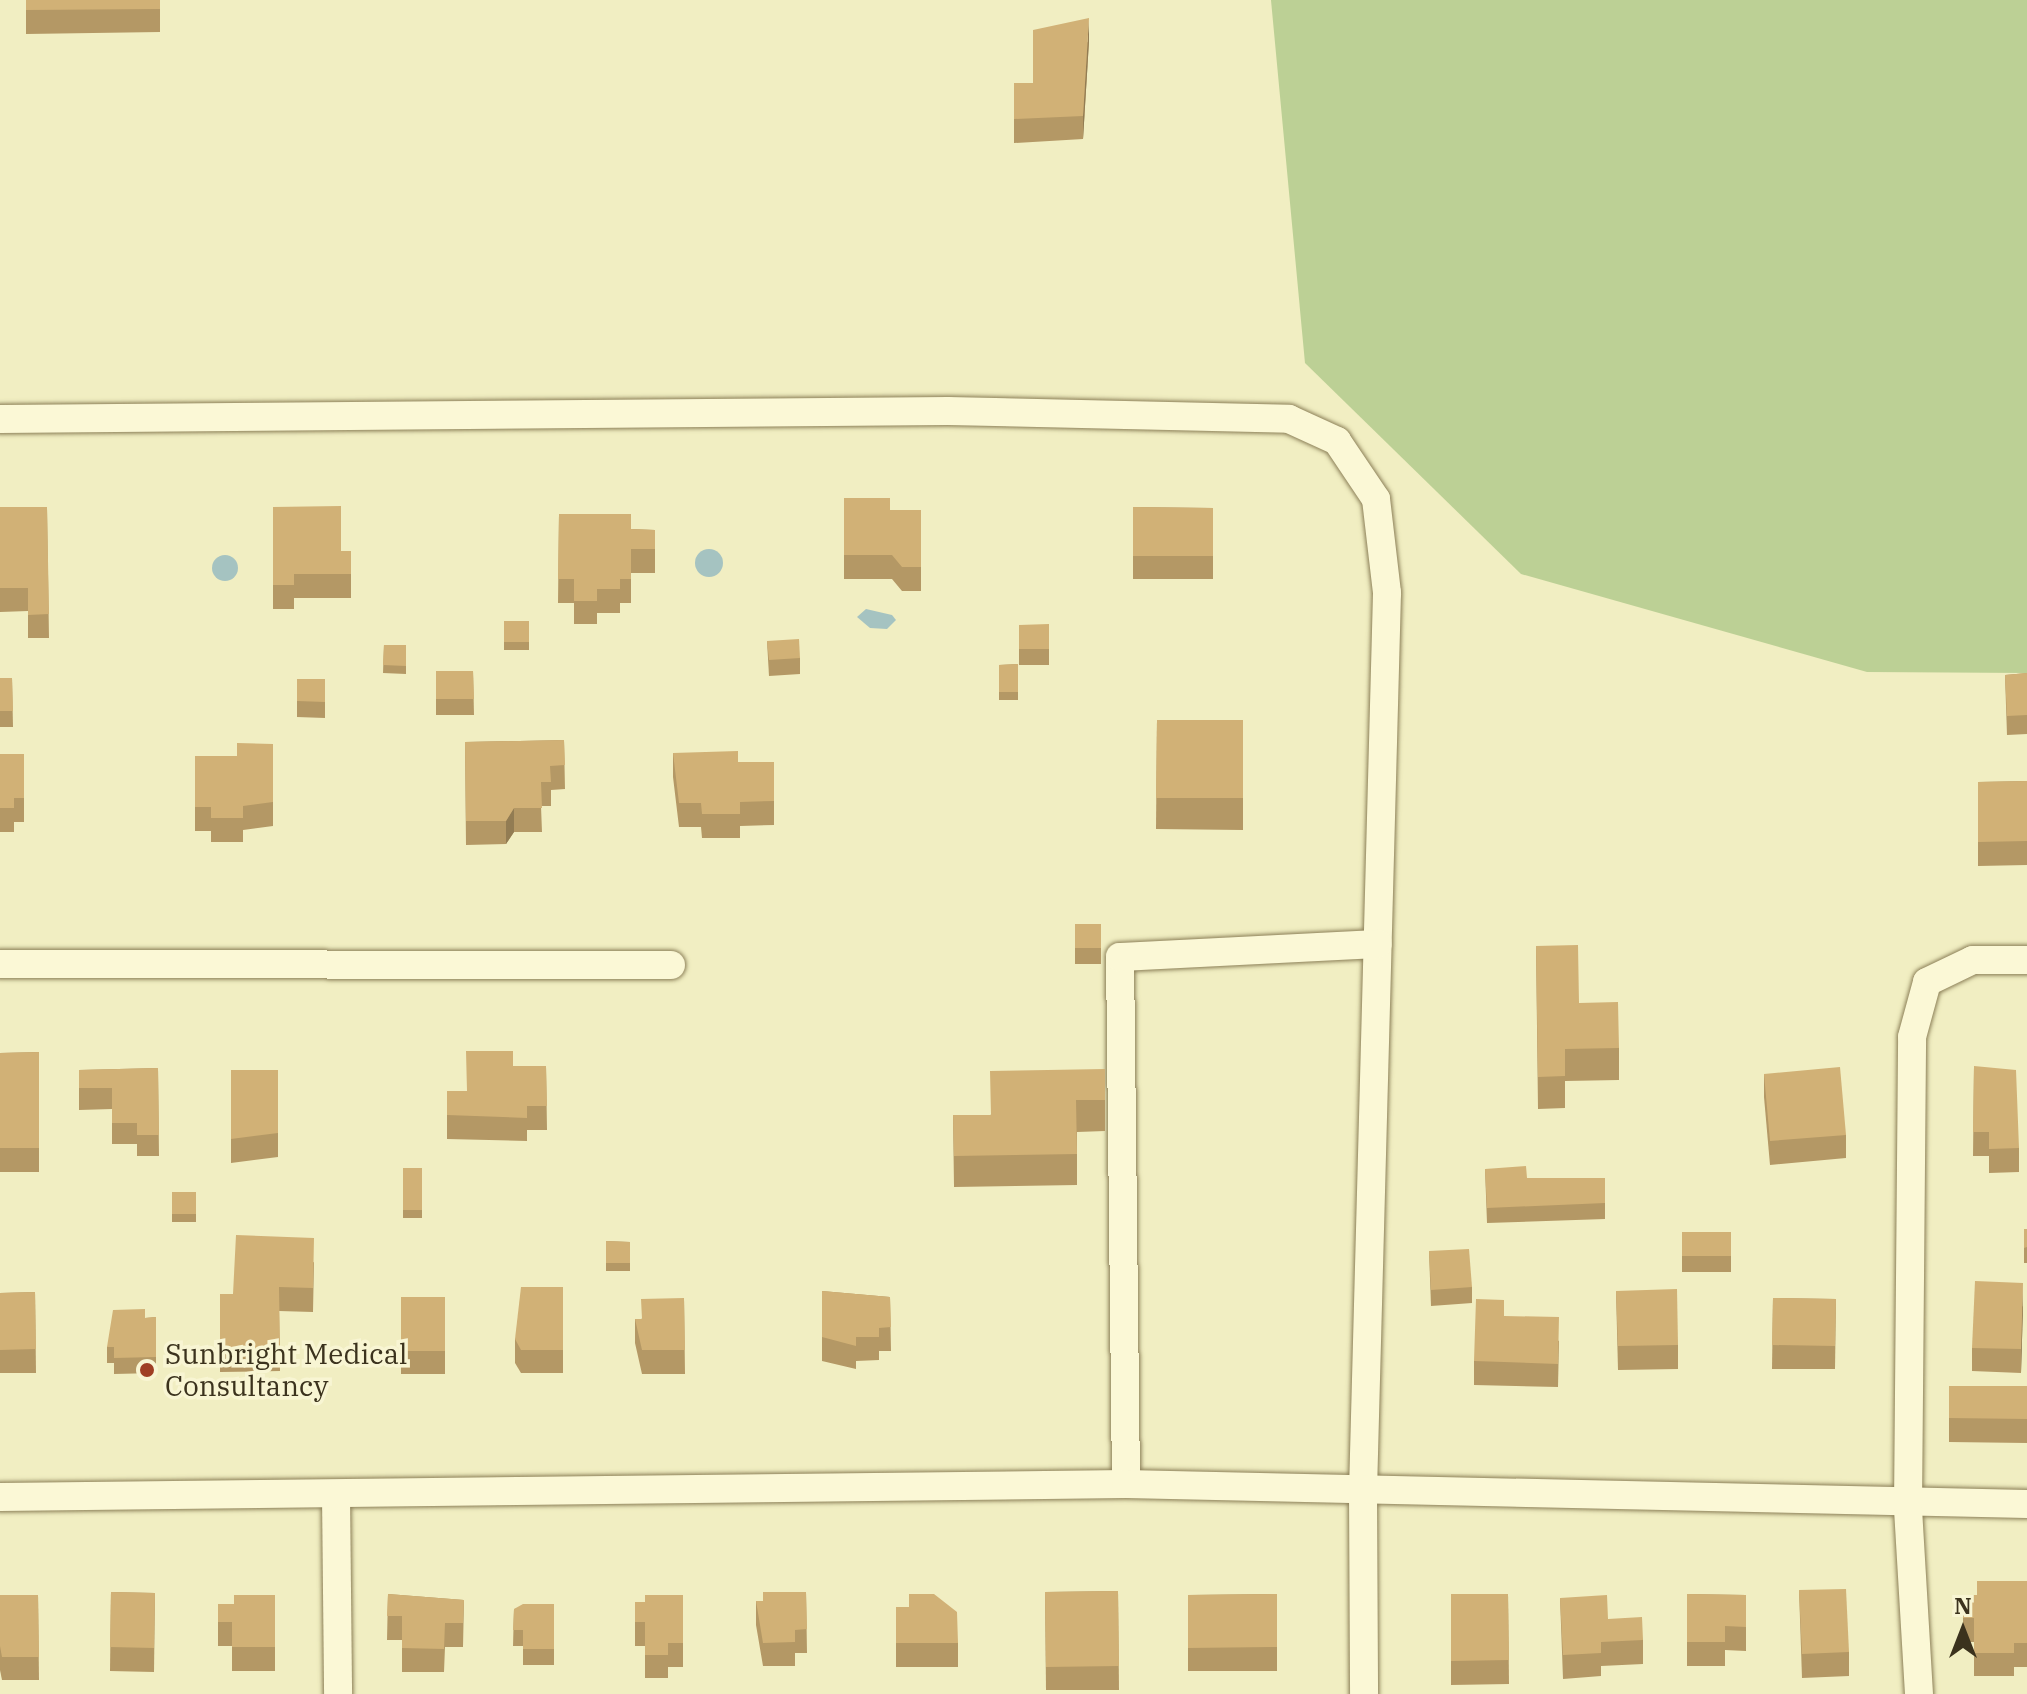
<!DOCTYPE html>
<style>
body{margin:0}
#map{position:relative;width:2027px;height:1694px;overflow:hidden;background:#f1eec2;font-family:"IBM Plex Serif",serif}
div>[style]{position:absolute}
.green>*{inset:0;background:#bcd095}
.water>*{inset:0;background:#a5c3c1}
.round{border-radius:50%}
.roads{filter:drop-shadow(0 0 2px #8c8058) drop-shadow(0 0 2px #8c8058)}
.minor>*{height:28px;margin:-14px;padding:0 14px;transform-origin:14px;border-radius:14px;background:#fbf8d6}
.wall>*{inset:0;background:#b49865}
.shaded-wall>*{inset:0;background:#927c53}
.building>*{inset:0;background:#d1b176}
.dots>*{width:22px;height:22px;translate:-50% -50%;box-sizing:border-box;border:4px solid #f8f5d3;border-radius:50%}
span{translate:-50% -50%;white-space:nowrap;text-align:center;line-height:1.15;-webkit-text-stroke:7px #f8f5d3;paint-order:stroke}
.poi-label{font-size:28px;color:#3b321d}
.left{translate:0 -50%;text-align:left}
.north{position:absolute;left:1923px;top:1590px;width:80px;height:80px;-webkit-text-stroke:6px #f8f5d3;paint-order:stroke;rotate:0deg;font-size:22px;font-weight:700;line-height:32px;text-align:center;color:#3b321d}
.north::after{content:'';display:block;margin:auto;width:28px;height:36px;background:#3b321d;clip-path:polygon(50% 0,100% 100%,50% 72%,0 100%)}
</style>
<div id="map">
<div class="green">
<div style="clip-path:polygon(1271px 0,2027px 0,2027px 673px,1867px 672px,1521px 574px,1305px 363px)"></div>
</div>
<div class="water">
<div class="round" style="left:695px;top:549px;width:28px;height:28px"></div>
<div class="round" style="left:212px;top:555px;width:26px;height:26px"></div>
<div style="clip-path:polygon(866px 609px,892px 615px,896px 620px,887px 629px,870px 628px,857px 617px)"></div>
</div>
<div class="roads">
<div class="minor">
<div style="left:0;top:419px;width:948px;rotate:-0.48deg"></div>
<div style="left:948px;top:411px;width:341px;rotate:1.3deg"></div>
<div style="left:1289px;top:419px;width:53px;rotate:24.6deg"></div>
<div style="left:1337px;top:441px;width:70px;rotate:56.1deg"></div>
<div style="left:1376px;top:499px;width:95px;rotate:83.3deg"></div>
<div style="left:1387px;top:593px;width:899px;rotate:91.53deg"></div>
<div style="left:1363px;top:1492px;width:202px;rotate:89.7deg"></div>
<div style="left:0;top:964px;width:671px;rotate:0.09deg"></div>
<div style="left:1126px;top:1484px;width:527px;rotate:-90.65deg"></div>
<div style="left:1120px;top:957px;width:258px;rotate:-2.9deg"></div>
<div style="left:336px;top:1495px;width:199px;rotate:89.4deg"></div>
<div style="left:0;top:1497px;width:1126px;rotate:-0.66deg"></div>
<div style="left:1126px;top:1484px;width:901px;rotate:1.27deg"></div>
<div style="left:1919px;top:1694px;width:187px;rotate:-93.4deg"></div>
<div style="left:1908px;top:1507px;width:470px;rotate:-89.5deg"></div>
<div style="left:1912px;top:1037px;width:57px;rotate:-74.7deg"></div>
<div style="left:1927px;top:982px;width:51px;rotate:-25.6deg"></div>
<div style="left:1973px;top:960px;width:54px"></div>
</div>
</div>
<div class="wall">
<div style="clip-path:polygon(26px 0,160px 0,160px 32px,26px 34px)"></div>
<div style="clip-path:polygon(1089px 41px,1083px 139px,1014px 143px,1014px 83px,1033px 83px)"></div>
<div style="clip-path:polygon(844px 498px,890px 510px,921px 510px,921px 591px,902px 591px,892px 579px,844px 579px)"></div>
<div style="clip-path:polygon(0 507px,47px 507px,49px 638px,28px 638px,28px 611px,0 612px)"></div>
<div style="clip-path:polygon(273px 507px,341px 551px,351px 551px,351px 598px,294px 598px,294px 609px,273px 609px)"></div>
<div style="clip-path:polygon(1133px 507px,1213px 508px,1213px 579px,1133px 579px)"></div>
<div style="clip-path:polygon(559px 514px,631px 529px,655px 530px,655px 573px,631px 573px,631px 603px,620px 603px,620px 613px,597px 613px,597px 624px,574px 624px,574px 603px,558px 603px)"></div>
<div style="clip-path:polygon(504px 621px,529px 621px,529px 650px,504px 650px)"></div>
<div style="clip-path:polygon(1019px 625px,1049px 649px,1049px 665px,1019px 665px)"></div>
<div style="clip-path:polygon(767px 641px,800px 658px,800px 674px,769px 676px)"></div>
<div style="clip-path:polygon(384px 645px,406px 645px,406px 674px,383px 673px)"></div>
<div style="clip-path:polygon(1018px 664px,1018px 700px,999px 700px,999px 665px)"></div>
<div style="clip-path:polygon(436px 671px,473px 671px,474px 715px,436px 715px)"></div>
<div style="clip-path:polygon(2027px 673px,2027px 734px,2007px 735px,2005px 675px)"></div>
<div style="clip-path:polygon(0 678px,12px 678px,13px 727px,0 727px)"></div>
<div style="clip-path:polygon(297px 679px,325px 679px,325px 718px,297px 717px)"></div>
<div style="clip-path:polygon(1157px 720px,1243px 720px,1243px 830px,1156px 829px)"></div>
<div style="clip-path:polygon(564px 740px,565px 789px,551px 790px,551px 806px,541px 806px,542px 832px,514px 832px,506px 844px,466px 845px,465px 742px)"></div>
<div style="clip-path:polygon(273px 744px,273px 826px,243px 830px,243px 842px,211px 842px,211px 831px,195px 831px,195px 756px,237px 756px)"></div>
<div style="clip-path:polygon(673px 753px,738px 762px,774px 762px,774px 825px,740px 826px,740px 838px,702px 838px,701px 827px,679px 827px,673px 777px)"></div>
<div style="clip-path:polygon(0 754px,24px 754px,24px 822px,14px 822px,14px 832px,0 832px)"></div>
<div style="clip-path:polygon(2027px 781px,2027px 865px,1978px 866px,1978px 782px)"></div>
<div style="clip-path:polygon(1075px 924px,1101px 924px,1101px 964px,1075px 964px)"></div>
<div style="clip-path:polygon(1536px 946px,1579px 1003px,1619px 1048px,1619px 1080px,1565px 1081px,1565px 1108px,1538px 1109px)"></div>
<div style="clip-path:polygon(39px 1052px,39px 1172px,0 1172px,0 1053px)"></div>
<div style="clip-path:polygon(513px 1066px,546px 1066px,547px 1130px,527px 1130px,527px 1141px,447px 1139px,447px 1091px,467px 1091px)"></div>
<div style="clip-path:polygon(1974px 1066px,2019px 1148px,2019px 1172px,1989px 1173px,1989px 1156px,1973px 1156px)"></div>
<div style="clip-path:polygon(158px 1068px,159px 1156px,137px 1156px,137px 1144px,112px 1144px,112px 1109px,79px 1110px,79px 1070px)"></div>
<div style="clip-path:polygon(1105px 1069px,1105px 1131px,1077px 1132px,1077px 1185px,954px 1187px,953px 1115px,990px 1115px)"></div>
<div style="clip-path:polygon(231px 1070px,278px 1070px,278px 1157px,231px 1163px)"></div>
<div style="clip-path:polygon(1764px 1074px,1846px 1135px,1846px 1158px,1770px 1165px,1764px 1097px)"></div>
<div style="clip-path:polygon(403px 1168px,422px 1168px,422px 1218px,403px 1218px)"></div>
<div style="clip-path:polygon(1485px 1169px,1527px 1178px,1605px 1178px,1605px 1219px,1487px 1223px)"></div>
<div style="clip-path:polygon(172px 1192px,196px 1192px,196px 1222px,172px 1222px)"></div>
<div style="clip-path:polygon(2024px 1229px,2027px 1229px,2027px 1263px,2024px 1263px)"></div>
<div style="clip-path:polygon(1682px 1232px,1731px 1232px,1731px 1272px,1682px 1272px)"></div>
<div style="clip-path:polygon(606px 1241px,630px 1242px,630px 1271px,606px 1271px)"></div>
<div style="clip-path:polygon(1429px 1251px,1472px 1287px,1472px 1303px,1431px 1306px)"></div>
<div style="clip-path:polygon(314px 1262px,313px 1312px,279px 1311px,280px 1371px,220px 1372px,220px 1294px,233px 1294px)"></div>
<div style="clip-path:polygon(563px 1287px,563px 1373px,521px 1373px,515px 1363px,515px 1339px)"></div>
<div style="clip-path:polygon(822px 1291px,890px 1297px,891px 1351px,879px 1351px,879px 1360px,856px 1361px,856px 1369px,822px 1361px)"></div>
<div style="clip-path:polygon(1616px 1291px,1678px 1345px,1678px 1369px,1618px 1370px)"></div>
<div style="clip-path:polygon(35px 1292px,36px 1373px,0 1373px,0 1293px)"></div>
<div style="clip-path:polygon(401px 1297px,445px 1297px,445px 1374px,401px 1374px)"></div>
<div style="clip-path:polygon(684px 1298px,685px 1374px,642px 1374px,635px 1343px,635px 1319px,641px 1319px)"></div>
<div style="clip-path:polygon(1773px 1298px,1836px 1299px,1835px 1369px,1772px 1369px)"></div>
<div style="clip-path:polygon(2023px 1306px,2021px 1373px,1972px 1371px,1972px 1348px)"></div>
<div style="clip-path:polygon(1504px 1316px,1559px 1341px,1558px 1387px,1474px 1385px,1474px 1361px)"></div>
<div style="clip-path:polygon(156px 1317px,156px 1373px,114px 1374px,114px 1363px,107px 1363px,107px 1347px,145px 1318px)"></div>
<div style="clip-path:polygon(1949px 1386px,2027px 1386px,2027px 1443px,1949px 1442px)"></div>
<div style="clip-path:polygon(2027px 1581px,2027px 1667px,2014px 1667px,2014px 1676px,1974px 1676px,1974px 1642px,1963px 1642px,1963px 1595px,1977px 1595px)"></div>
<div style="clip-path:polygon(1799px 1590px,1849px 1652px,1849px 1676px,1802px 1678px)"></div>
<div style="clip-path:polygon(1118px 1591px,1119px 1690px,1046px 1690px,1045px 1592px)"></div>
<div style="clip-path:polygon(111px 1592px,155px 1593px,154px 1672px,110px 1671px)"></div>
<div style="clip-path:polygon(806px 1592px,807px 1653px,795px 1653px,795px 1666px,763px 1666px,756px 1625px,756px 1601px,763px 1601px)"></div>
<div style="clip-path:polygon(388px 1594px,464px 1600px,463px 1647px,445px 1647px,444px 1672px,402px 1672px,402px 1640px,387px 1640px)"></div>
<div style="clip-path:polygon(1277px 1594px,1277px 1671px,1188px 1671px,1188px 1595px)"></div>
<div style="clip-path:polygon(1451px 1594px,1508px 1594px,1509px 1684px,1451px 1685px)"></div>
<div style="clip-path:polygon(1687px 1594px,1746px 1595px,1746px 1651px,1725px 1650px,1725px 1666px,1687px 1666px)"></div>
<div style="clip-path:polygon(0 1595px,38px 1595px,39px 1680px,2px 1680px,0 1670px)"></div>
<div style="clip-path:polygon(275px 1595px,275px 1671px,232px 1671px,232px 1646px,218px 1646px,218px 1604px,234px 1604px)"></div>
<div style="clip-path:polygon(683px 1595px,683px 1667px,668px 1667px,668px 1678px,645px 1678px,645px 1646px,635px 1646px,635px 1602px,645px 1602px)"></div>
<div style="clip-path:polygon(1560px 1598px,1608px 1619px,1643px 1640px,1643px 1664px,1601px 1666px,1601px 1676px,1563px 1679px)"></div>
<div style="clip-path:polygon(554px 1604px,554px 1665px,523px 1665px,523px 1646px,513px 1646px,514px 1609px)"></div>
<div style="clip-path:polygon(896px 1607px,958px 1643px,958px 1667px,896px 1667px)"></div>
</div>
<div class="shaded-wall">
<div style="clip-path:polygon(1089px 18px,1089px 41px,1083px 139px,1083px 116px)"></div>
<div style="clip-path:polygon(514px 808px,514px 832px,506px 844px,506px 821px)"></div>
<div style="clip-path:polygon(2023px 1283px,2023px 1306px,2021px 1373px,2021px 1349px)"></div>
</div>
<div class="building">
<div style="clip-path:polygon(26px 0,160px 0,160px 9px,26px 10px)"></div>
<div style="clip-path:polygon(1089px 18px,1083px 116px,1014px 119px,1014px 83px,1033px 83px,1033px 30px)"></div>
<div style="clip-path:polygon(844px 498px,890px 498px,890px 510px,921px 510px,921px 567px,902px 567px,892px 555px,844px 555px)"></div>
<div style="clip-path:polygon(341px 506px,341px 551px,351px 551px,351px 574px,294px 574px,294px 585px,273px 585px,273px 507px)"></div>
<div style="clip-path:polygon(0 507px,47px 507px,49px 614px,28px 615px,28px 588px,0 588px)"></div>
<div style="clip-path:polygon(1133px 507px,1213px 508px,1213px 556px,1133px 556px)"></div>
<div style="clip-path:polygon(559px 514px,631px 514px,631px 529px,655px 530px,655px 549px,631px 549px,631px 579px,620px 579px,620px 589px,597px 589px,597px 601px,574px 601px,574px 579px,558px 579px)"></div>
<div style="clip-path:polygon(504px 621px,529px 621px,529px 642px,504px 642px)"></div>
<div style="clip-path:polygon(1049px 624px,1049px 649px,1019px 649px,1019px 625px)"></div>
<div style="clip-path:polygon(799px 639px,800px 658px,769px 660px,767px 641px)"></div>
<div style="clip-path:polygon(384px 645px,406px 645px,406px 666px,383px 665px)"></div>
<div style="clip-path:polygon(1018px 664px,1018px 692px,999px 692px,999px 665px)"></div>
<div style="clip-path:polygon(436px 671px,473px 671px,474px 699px,436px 699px)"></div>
<div style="clip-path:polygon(2027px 673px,2027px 715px,2007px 716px,2005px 675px)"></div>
<div style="clip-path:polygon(0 678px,12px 678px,13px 711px,0 711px)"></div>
<div style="clip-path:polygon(297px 679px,325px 679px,325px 702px,297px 701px)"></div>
<div style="clip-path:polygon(1157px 720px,1243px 720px,1243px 798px,1156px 798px)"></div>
<div style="clip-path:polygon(564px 740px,565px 765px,550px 766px,551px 782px,541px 782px,542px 808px,514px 808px,506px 821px,466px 821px,465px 742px)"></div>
<div style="clip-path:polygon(237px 743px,273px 744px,273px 802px,243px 806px,243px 818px,211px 818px,211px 807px,195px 807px,195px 756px,237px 756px)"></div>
<div style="clip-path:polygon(738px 751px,738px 762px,774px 762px,774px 801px,740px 802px,740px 814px,702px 814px,701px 803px,679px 803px,673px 753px)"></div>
<div style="clip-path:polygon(0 754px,24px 754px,24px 798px,14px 798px,14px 808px,0 808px)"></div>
<div style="clip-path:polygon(2027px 781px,2027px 841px,1978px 842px,1978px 782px)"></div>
<div style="clip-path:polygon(1075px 924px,1101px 924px,1101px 948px,1075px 948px)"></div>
<div style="clip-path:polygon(1578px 945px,1579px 1003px,1618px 1002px,1619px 1048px,1565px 1049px,1565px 1076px,1538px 1077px,1536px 946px)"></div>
<div style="clip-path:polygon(466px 1051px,513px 1051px,513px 1066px,546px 1066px,547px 1106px,527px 1106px,527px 1118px,447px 1115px,447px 1091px,467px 1091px)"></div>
<div style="clip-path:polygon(39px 1052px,39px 1148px,0 1148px,0 1053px)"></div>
<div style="clip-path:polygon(1974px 1066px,2016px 1070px,2019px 1148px,1989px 1149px,1989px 1132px,1973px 1132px)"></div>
<div style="clip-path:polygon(1840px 1067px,1846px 1135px,1770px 1141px,1764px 1074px)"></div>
<div style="clip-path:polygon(158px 1068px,159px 1135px,137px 1135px,137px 1123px,112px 1123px,112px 1088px,79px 1088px,79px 1070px)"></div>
<div style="clip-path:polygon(1105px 1069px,1105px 1100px,1076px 1100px,1077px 1154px,954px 1156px,953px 1115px,991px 1115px,990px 1071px)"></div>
<div style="clip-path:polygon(231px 1070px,278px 1070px,278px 1133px,231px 1139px)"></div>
<div style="clip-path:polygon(1526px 1166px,1527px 1178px,1605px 1178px,1605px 1203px,1487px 1208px,1485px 1169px)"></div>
<div style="clip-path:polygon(403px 1168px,422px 1168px,422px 1210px,403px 1210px)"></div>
<div style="clip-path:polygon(172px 1192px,196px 1192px,196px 1214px,172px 1214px)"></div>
<div style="clip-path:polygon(2024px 1229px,2027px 1229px,2027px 1247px,2024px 1248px)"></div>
<div style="clip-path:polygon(1682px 1232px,1731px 1232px,1731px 1256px,1682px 1256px)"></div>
<div style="clip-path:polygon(236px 1235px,314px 1238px,313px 1288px,279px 1287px,280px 1348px,220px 1348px,220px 1294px,233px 1294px)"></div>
<div style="clip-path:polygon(606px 1241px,630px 1242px,630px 1263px,606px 1263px)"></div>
<div style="clip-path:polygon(1469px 1249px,1472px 1287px,1431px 1290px,1429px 1251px)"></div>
<div style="clip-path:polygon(1975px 1281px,2023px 1283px,2021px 1349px,1972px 1348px)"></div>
<div style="clip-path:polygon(521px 1287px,563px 1287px,563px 1350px,521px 1350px,515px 1339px)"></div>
<div style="clip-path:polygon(1677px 1289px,1678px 1345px,1618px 1346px,1616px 1291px)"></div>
<div style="clip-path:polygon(822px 1291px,890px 1297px,891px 1327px,879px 1328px,879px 1337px,856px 1337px,856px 1346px,822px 1337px)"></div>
<div style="clip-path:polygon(35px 1292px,36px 1349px,0 1350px,0 1293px)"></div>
<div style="clip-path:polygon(401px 1297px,445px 1297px,445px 1351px,401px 1351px)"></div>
<div style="clip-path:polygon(684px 1298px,685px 1350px,642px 1350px,635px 1319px,642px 1319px,641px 1299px)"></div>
<div style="clip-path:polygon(1773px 1298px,1836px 1299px,1835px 1346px,1772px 1345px)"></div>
<div style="clip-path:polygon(1476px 1299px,1504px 1300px,1504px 1316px,1559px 1317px,1558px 1364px,1474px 1361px)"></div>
<div style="clip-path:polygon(145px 1309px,145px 1318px,156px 1317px,156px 1357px,114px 1358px,114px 1347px,107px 1347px,113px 1310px)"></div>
<div style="clip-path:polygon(1949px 1386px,2027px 1386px,2027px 1419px,1949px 1418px)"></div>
<div style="clip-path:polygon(1977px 1581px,2027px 1581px,2027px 1643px,2014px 1643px,2014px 1653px,1974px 1653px,1974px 1618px,1963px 1618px,1963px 1595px,1977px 1595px)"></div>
<div style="clip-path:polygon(1846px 1589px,1849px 1652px,1802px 1654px,1799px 1590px)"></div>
<div style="clip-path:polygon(1118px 1591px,1119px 1666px,1046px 1667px,1045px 1592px)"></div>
<div style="clip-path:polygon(111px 1592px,155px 1593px,154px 1648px,110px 1647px)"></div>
<div style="clip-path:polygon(763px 1592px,806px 1592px,807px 1629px,795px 1630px,795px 1642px,763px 1643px,756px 1601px,763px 1601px)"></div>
<div style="clip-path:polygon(388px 1594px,464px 1600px,463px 1623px,445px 1623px,444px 1649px,402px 1648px,402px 1616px,387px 1616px)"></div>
<div style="clip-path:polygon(909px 1594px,934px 1594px,957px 1612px,958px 1643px,896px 1643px,896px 1607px,909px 1607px)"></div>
<div style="clip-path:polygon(1277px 1594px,1277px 1647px,1188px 1648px,1188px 1595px)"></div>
<div style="clip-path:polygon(1451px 1594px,1508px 1594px,1509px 1660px,1451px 1661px)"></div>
<div style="clip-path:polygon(1687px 1594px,1746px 1595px,1746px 1627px,1725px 1626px,1725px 1642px,1687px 1642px)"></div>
<div style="clip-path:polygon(0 1595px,38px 1595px,39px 1657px,2px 1657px,0 1646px)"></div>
<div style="clip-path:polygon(234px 1595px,275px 1595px,275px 1647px,232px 1647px,232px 1622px,218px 1622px,218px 1604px,234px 1604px)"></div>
<div style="clip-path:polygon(645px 1595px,683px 1595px,683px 1643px,668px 1643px,668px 1655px,645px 1655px,645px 1622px,635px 1622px,635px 1602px,645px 1602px)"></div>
<div style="clip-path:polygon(1607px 1595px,1608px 1619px,1642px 1617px,1643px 1640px,1601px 1642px,1601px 1653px,1563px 1655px,1560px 1598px)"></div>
<div style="clip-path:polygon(523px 1604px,554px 1604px,554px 1649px,523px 1649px,523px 1630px,513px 1630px,514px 1609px)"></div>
</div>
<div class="dots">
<div style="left:147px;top:1370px;background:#9f3f24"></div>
</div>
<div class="poi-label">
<span class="left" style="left:165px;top:1370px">Sunbright Medical<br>Consultancy</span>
</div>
<div class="north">N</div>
</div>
